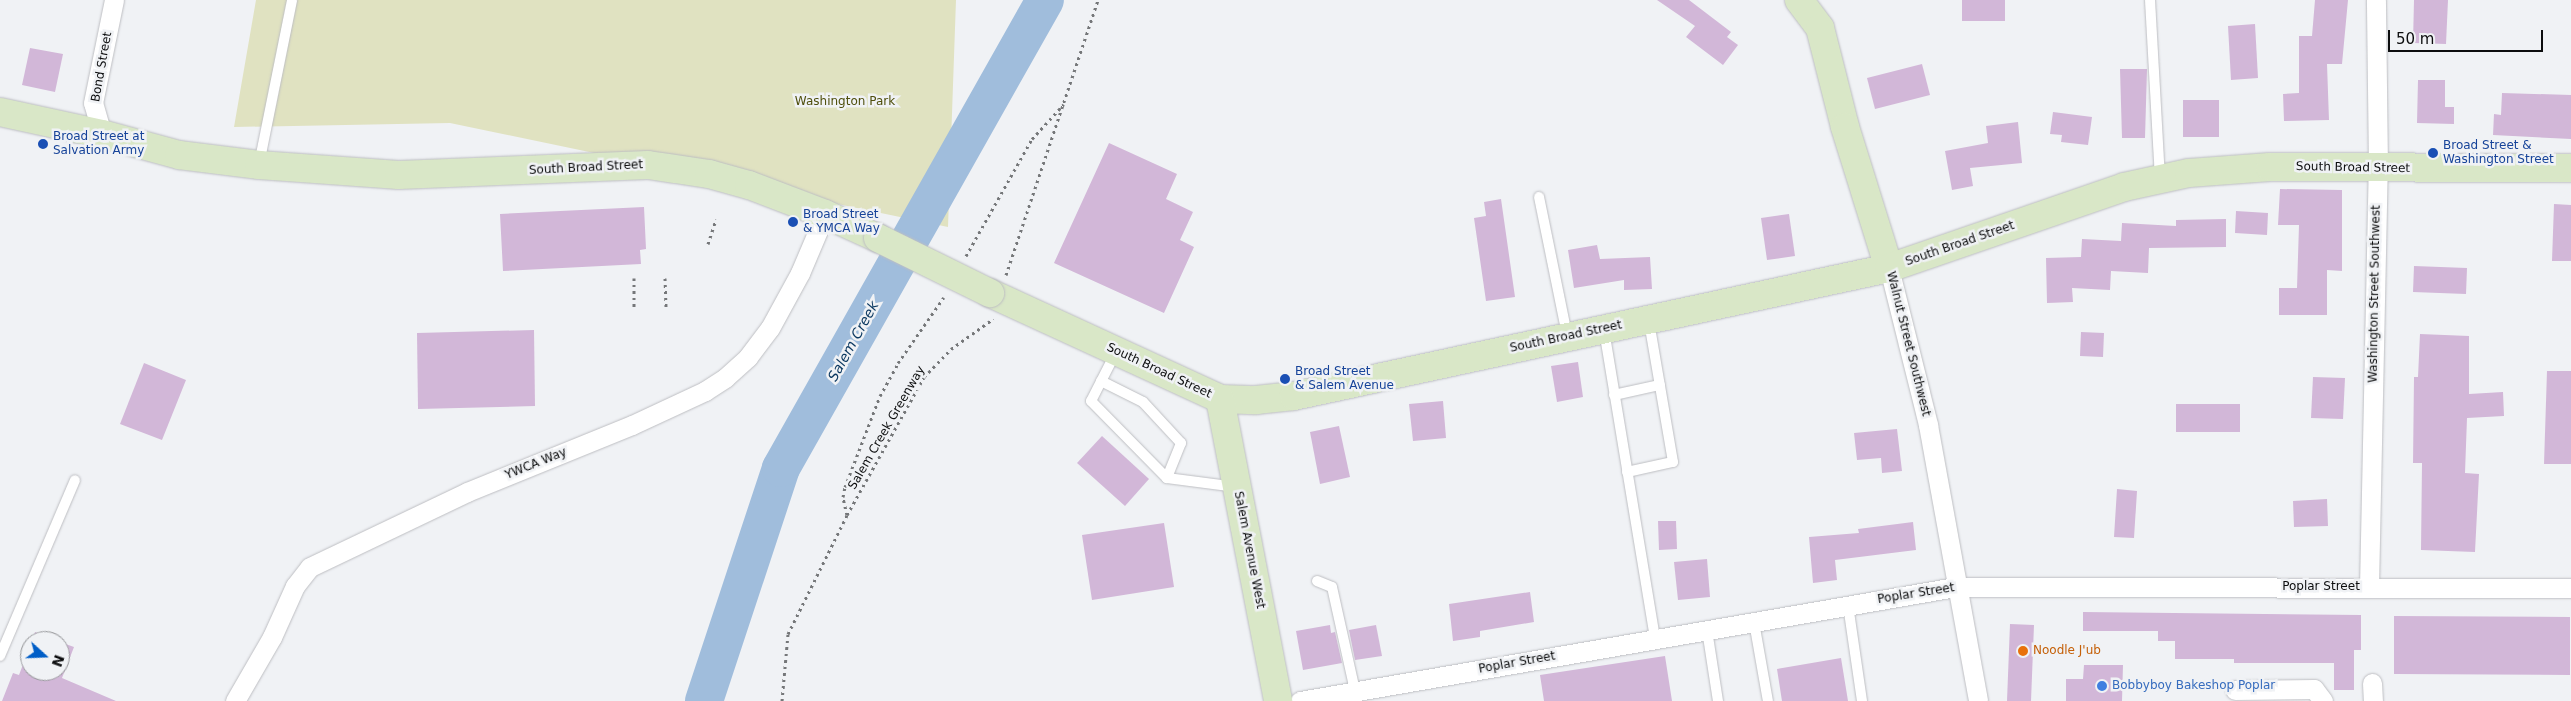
<!DOCTYPE html>
<style>
body{margin:0}
#map{position:relative;width:2571px;height:701px;overflow:hidden;background:#f0f2f5;font-family:"DejaVu Sans",sans-serif}
div>[style]{position:absolute}
.green>*{inset:0;background:#e0e2c1}
.river>*{height:38px;margin:-19px;padding:0 19px;transform-origin:19px;border-radius:19px;background:#a0bddc}
.building>*{inset:0;background:#d2b7d8}
.path>*{height:3px;margin-top:-1.5px;transform-origin:0;background:repeating-linear-gradient(90deg,#757779 0 2.5px,transparent 0 6.5px)}
.roads{filter:drop-shadow(0 0 1px #bdbec2) drop-shadow(0 0 1px #bdbec2)}
.lane>*{height:10px;margin:-5px;padding:0 5px;transform-origin:5px;border-radius:5px;background:#fff}
.street>*{height:19px;margin:-9.5px;padding:0 9.5px;transform-origin:9.5px;border-radius:9.5px;background:#fff}
.secondary>*{height:28px;margin:-14px;padding:0 14px;transform-origin:14px;border-radius:14px;background:#d9e7c7}
.bridges{filter:drop-shadow(0 0 1px #bdbec2) drop-shadow(0 0 1px #bdbec2)}
.secondary-bridge>*{height:28px;margin:-14px;padding:0 14px;transform-origin:14px;border-radius:14px;background:#d9e7c7}
.dots>*{width:14px;height:14px;translate:-50% -50%;box-sizing:border-box;border:2px solid #f0f2f5;border-radius:50%}
span{translate:-50% -50%;white-space:nowrap;text-align:center;line-height:1.15;-webkit-text-stroke:5px #f0f2f5;paint-order:stroke}
.street-label{font-size:12px;color:#0c0d0e}
.park-label{font-size:12px;color:#4f4f0d}
.transit-label{font-size:12px;color:#164399}
.left{translate:0 -50%;text-align:left}
.food-label{font-size:12px;color:#c56008}
.shop-label{font-size:12px;color:#366cbe}
.water-label{font-size:14px;color:#0d3a62;font-style:italic}
.north{position:absolute;left:20px;top:631px;width:50px;height:50px;box-sizing:border-box;background:#f0f2f5;border:1px solid #959699;border-radius:50%;rotate:110deg;font-size:14px;font-weight:700;line-height:20px;text-align:center;color:#0c0d0e}
.north::after{content:'';display:block;margin:auto;width:18px;height:22px;background:#005ec7;clip-path:polygon(50% 0,100% 100%,50% 72%,0 100%)}
.scale{position:absolute;left:2388px;top:30px;width:155px;height:22px;box-sizing:border-box;border:2px solid #0c0d0e;border-top:0;padding-left:6px;font-size:15px;line-height:18px;white-space:nowrap;color:#0c0d0e;-webkit-text-stroke:4px #f0f2f5;paint-order:stroke}
</style>
<div id="map">
<div class="green">
<div style="clip-path:polygon(256px 0,956px 0,948px 227px,450px 123px,234px 127px)"></div>
</div>
<div class="river">
<div style="left:704px;top:701px;width:245px;rotate:-71.7deg"></div>
<div style="left:781px;top:468px;width:537px;rotate:-60.57deg"></div>
</div>
<div class="building">
<div style="clip-path:polygon(1657px 0,1689px 0,1731px 32px,1727px 37px,1738px 45px,1723px 65px,1686px 37px,1695px 26px)"></div>
<div style="clip-path:polygon(1962px 0,2005px 0,2005px 21px,1962px 21px)"></div>
<div style="clip-path:polygon(2315px 0,2348px 0,2342px 64px,2327px 64px,2329px 120px,2284px 121px,2283px 94px,2299px 93px,2299px 36px,2312px 36px)"></div>
<div style="clip-path:polygon(2414px 0,2448px 0,2446px 44px,2413px 43px)"></div>
<div style="clip-path:polygon(2255px 24px,2258px 78px,2231px 80px,2228px 26px)"></div>
<div style="clip-path:polygon(30px 48px,63px 54px,55px 92px,22px 85px)"></div>
<div style="clip-path:polygon(1922px 64px,1930px 95px,1875px 109px,1867px 78px)"></div>
<div style="clip-path:polygon(2120px 69px,2147px 69px,2145px 138px,2122px 138px)"></div>
<div style="clip-path:polygon(2418px 80px,2445px 80px,2445px 107px,2454px 107px,2454px 124px,2417px 123px)"></div>
<div style="clip-path:polygon(2502px 93px,2571px 95px,2571px 139px,2493px 135px,2494px 114px,2501px 115px)"></div>
<div style="clip-path:polygon(2183px 100px,2219px 100px,2219px 137px,2183px 137px)"></div>
<div style="clip-path:polygon(2053px 112px,2092px 117px,2088px 145px,2061px 142px,2062px 135px,2050px 134px)"></div>
<div style="clip-path:polygon(2018px 122px,2022px 163px,1970px 168px,1973px 186px,1952px 190px,1945px 151px,1988px 143px,1986px 126px)"></div>
<div style="clip-path:polygon(1109px 143px,1177px 174px,1166px 199px,1193px 212px,1180px 240px,1194px 247px,1164px 313px,1054px 263px)"></div>
<div style="clip-path:polygon(2280px 189px,2342px 190px,2342px 271px,2327px 270px,2327px 315px,2279px 315px,2279px 288px,2297px 288px,2299px 225px,2278px 225px)"></div>
<div style="clip-path:polygon(1501px 199px,1515px 297px,1486px 301px,1474px 218px,1486px 216px,1484px 202px)"></div>
<div style="clip-path:polygon(2554px 204px,2571px 205px,2571px 261px,2552px 261px)"></div>
<div style="clip-path:polygon(644px 207px,646px 249px,640px 250px,641px 264px,503px 271px,500px 214px)"></div>
<div style="clip-path:polygon(2236px 211px,2268px 213px,2267px 235px,2235px 233px)"></div>
<div style="clip-path:polygon(1789px 214px,1795px 256px,1767px 260px,1761px 218px)"></div>
<div style="clip-path:polygon(2226px 219px,2226px 247px,2149px 248px,2148px 273px,2111px 271px,2110px 290px,2072px 288px,2073px 302px,2047px 303px,2046px 258px,2081px 257px,2082px 239px,2121px 241px,2122px 223px,2176px 226px,2176px 220px)"></div>
<div style="clip-path:polygon(1597px 245px,1600px 259px,1650px 257px,1652px 289px,1624px 290px,1624px 280px,1574px 288px,1568px 250px)"></div>
<div style="clip-path:polygon(2414px 266px,2467px 268px,2466px 294px,2413px 292px)"></div>
<div style="clip-path:polygon(534px 330px,535px 406px,418px 409px,417px 333px)"></div>
<div style="clip-path:polygon(2081px 332px,2104px 333px,2103px 357px,2080px 356px)"></div>
<div style="clip-path:polygon(2420px 334px,2469px 336px,2469px 394px,2503px 392px,2504px 416px,2467px 418px,2465px 473px,2479px 474px,2475px 552px,2421px 550px,2422px 463px,2413px 463px,2414px 377px,2418px 377px)"></div>
<div style="clip-path:polygon(1578px 362px,1583px 397px,1557px 402px,1551px 366px)"></div>
<div style="clip-path:polygon(144px 363px,186px 380px,162px 440px,120px 424px)"></div>
<div style="clip-path:polygon(2547px 371px,2571px 371px,2571px 464px,2544px 464px)"></div>
<div style="clip-path:polygon(2313px 377px,2345px 378px,2343px 419px,2311px 418px)"></div>
<div style="clip-path:polygon(1443px 401px,1446px 438px,1413px 441px,1409px 404px)"></div>
<div style="clip-path:polygon(2176px 404px,2240px 404px,2240px 432px,2176px 432px)"></div>
<div style="clip-path:polygon(1339px 426px,1350px 477px,1320px 484px,1310px 432px)"></div>
<div style="clip-path:polygon(1897px 429px,1902px 471px,1882px 473px,1881px 458px,1857px 460px,1854px 433px)"></div>
<div style="clip-path:polygon(1102px 436px,1149px 479px,1125px 506px,1077px 463px)"></div>
<div style="clip-path:polygon(2117px 489px,2137px 491px,2134px 538px,2114px 537px)"></div>
<div style="clip-path:polygon(2327px 499px,2328px 526px,2294px 527px,2293px 501px)"></div>
<div style="clip-path:polygon(1658px 521px,1676px 521px,1677px 549px,1659px 550px)"></div>
<div style="clip-path:polygon(1913px 522px,1916px 550px,1835px 560px,1837px 580px,1813px 583px,1809px 537px,1859px 533px,1858px 529px)"></div>
<div style="clip-path:polygon(1164px 523px,1174px 587px,1092px 600px,1082px 535px)"></div>
<div style="clip-path:polygon(1707px 559px,1710px 597px,1678px 600px,1674px 562px)"></div>
<div style="clip-path:polygon(1530px 592px,1534px 622px,1480px 631px,1480px 637px,1453px 641px,1449px 604px)"></div>
<div style="clip-path:polygon(2083px 612px,2361px 615px,2361px 650px,2354px 650px,2354px 690px,2334px 690px,2334px 663px,2234px 663px,2234px 659px,2175px 659px,2175px 641px,2158px 641px,2158px 631px,2083px 631px)"></div>
<div style="clip-path:polygon(2394px 616px,2570px 617px,2570px 675px,2394px 674px)"></div>
<div style="clip-path:polygon(2010px 624px,2034px 625px,2031px 701px,2007px 701px)"></div>
<div style="clip-path:polygon(1330px 625px,1331px 633px,1335px 632px,1342px 663px,1303px 670px,1296px 631px)"></div>
<div style="clip-path:polygon(1376px 625px,1382px 656px,1355px 660px,1349px 630px)"></div>
<div style="clip-path:polygon(35px 632px,57px 641px,32px 641px)"></div>
<div style="clip-path:polygon(60px 642px,74px 647px,62px 678px,116px 701px,2px 701px,13px 673px,19px 675px,30px 646px,30px 671px,60px 671px)"></div>
<div style="clip-path:polygon(1665px 656px,1672px 701px,1544px 701px,1540px 675px)"></div>
<div style="clip-path:polygon(1841px 658px,1848px 701px,1782px 701px,1777px 669px)"></div>
<div style="clip-path:polygon(2084px 665px,2123px 665px,2122px 701px,2066px 701px,2066px 679px,2083px 679px)"></div>
</div>
<div class="path">
<div style="left:708px;top:244px;width:26px;rotate:-72deg"></div>
<div style="left:966px;top:256px;width:134px;rotate:-60.6deg"></div>
<div style="left:1032px;top:139px;width:47px;rotate:-47.6deg"></div>
<div style="left:1006px;top:275px;width:290px;rotate:-71.5deg"></div>
<div style="left:634px;top:278px;width:31px;rotate:90deg"></div>
<div style="left:665px;top:278px;width:30px;rotate:88deg"></div>
<div style="left:847px;top:515px;width:18px;rotate:-103deg"></div>
<div style="left:843px;top:497px;width:10px;rotate:-79deg"></div>
<div style="left:845px;top:487px;width:97px;rotate:-69deg"></div>
<div style="left:880px;top:396px;width:38px;rotate:-61deg"></div>
<div style="left:898px;top:363px;width:80px;rotate:-55.1deg"></div>
<div style="left:782px;top:701px;width:67px;rotate:-84.9deg"></div>
<div style="left:788px;top:634px;width:133px;rotate:-63.6deg"></div>
<div style="left:847px;top:515px;width:158px;rotate:-60.8deg"></div>
<div style="left:924px;top:377px;width:39px;rotate:-46deg"></div>
<div style="left:951px;top:349px;width:52px;rotate:-35.5deg"></div>
</div>
<div class="roads">
<div class="lane">
<div style="left:2150px;top:0;width:179px;rotate:86.8deg"></div>
<div style="left:259px;top:164px;width:167px;rotate:-78.6deg"></div>
<div style="left:1539px;top:197px;width:141px;rotate:78.5deg"></div>
<div style="left:1604px;top:330px;width:313px;rotate:80.6deg"></div>
<div style="left:1116px;top:352px;width:55px;rotate:117deg"></div>
<div style="left:1091px;top:401px;width:108px;rotate:45.4deg"></div>
<div style="left:1167px;top:478px;width:70px;rotate:7.4deg"></div>
<div style="left:1101px;top:381px;width:47px;rotate:26.6deg"></div>
<div style="left:1143px;top:402px;width:56px;rotate:47.2deg"></div>
<div style="left:1181px;top:443px;width:38px;rotate:112deg"></div>
<div style="left:1614px;top:395px;width:47px;rotate:-12.3deg"></div>
<div style="left:1627px;top:472px;width:47px;rotate:-12.3deg"></div>
<div style="left:1673px;top:462px;width:143px;rotate:-99.7deg"></div>
<div style="left:1317px;top:581px;width:16px;rotate:22deg"></div>
<div style="left:1332px;top:587px;width:107px;rotate:77.5deg"></div>
<div style="left:1848px;top:605px;width:97px;rotate:81.7deg"></div>
<div style="left:1754px;top:622px;width:80px;rotate:80deg"></div>
<div style="left:1707px;top:630px;width:72px;rotate:81.2deg"></div>
<div style="left:0;top:656px;width:191px;rotate:-66.9deg"></div>
</div>
<div class="street">
<div style="left:102px;top:134px;width:32px;rotate:-106deg"></div>
<div style="left:93px;top:103px;width:105px;rotate:-78.5deg"></div>
<div style="left:1889px;top:268px;width:162px;rotate:76deg"></div>
<div style="left:1928px;top:425px;width:280px;rotate:79.7deg"></div>
<div style="left:2369px;top:587px;width:418px;rotate:-88.8deg"></div>
<div style="left:2378px;top:169px;width:169px;rotate:-90.7deg"></div>
<div style="left:2372px;top:683px;width:18px;rotate:87deg"></div>
<div style="left:2235px;top:690px;width:79px;rotate:-0.7deg"></div>
<div style="left:2314px;top:689px;width:15px;rotate:53deg"></div>
<div style="left:235px;top:701px;width:74px;rotate:-60deg"></div>
<div style="left:272px;top:637px;width:56px;rotate:-65.7deg"></div>
<div style="left:295px;top:586px;width:24px;rotate:-52deg"></div>
<div style="left:310px;top:567px;width:174px;rotate:-25.5deg"></div>
<div style="left:467px;top:492px;width:178px;rotate:-22.1deg"></div>
<div style="left:632px;top:425px;width:81px;rotate:-25deg"></div>
<div style="left:705px;top:391px;width:24px;rotate:-33deg"></div>
<div style="left:725px;top:378px;width:31px;rotate:-42deg"></div>
<div style="left:748px;top:357px;width:36px;rotate:-53deg"></div>
<div style="left:770px;top:328px;width:63px;rotate:-61.4deg"></div>
<div style="left:800px;top:273px;width:64px;rotate:-67deg"></div>
<div style="left:1300px;top:701px;width:665px;rotate:-9.87deg"></div>
<div style="left:1955px;top:587px;width:616px;rotate:0.09deg"></div>
</div>
<div class="secondary">
<div style="left:1799px;top:0;width:35px;rotate:53deg"></div>
<div style="left:1820px;top:28px;width:102px;rotate:75.8deg"></div>
<div style="left:1845px;top:127px;width:148px;rotate:72.7deg"></div>
<div style="left:0;top:112px;width:104px;rotate:12.2deg"></div>
<div style="left:102px;top:134px;width:80px;rotate:15.3deg"></div>
<div style="left:179px;top:155px;width:81px;rotate:7.1deg"></div>
<div style="left:259px;top:165px;width:140px;rotate:4.1deg"></div>
<div style="left:399px;top:175px;width:249px;rotate:-2.3deg"></div>
<div style="left:648px;top:165px;width:62px;rotate:8.4deg"></div>
<div style="left:709px;top:174px;width:41px;rotate:15.4deg"></div>
<div style="left:749px;top:185px;width:81px;rotate:20.9deg"></div>
<div style="left:825px;top:214px;width:58px;rotate:24.4deg"></div>
<div style="left:990px;top:293px;width:253px;rotate:24.7deg"></div>
<div style="left:1220px;top:399px;width:36px;rotate:2deg"></div>
<div style="left:1256px;top:400px;width:38px;rotate:-6deg"></div>
<div style="left:1294px;top:396px;width:609px;rotate:-12.14deg"></div>
<div style="left:1889px;top:268px;width:249px;rotate:-19deg"></div>
<div style="left:2124px;top:187px;width:66px;rotate:-12.2deg"></div>
<div style="left:2189px;top:173px;width:81px;rotate:-4.2deg"></div>
<div style="left:2270px;top:167px;width:301px;rotate:0.2deg"></div>
<div style="left:1220px;top:399px;width:308px;rotate:79.1deg"></div>
</div>
</div>
<div class="bridges">
<div class="secondary-bridge">
<div style="left:878px;top:238px;width:125px;rotate:26.2deg"></div>
</div>
</div>
<div class="dots">
<div style="left:43px;top:144px;background:#1a4fb4"></div>
<div style="left:2433px;top:153px;background:#1a4fb4"></div>
<div style="left:793px;top:222px;background:#1a4fb4"></div>
<div style="left:1285px;top:379px;background:#1a4fb4"></div>
<div style="left:2023px;top:651px;background:#e8710a"></div>
<div style="left:2102px;top:686px;background:#3f7fe0"></div>
</div>
<div class="street-label">
<span style="left:102px;top:67px;rotate:-80deg">Bond Street</span>
<span style="left:586px;top:168px;rotate:-3deg">South Broad Street</span>
<span style="left:2353px;top:168px;rotate:1deg">South Broad Street</span>
<span style="left:1960px;top:244px;rotate:-19deg">South Broad Street</span>
<span style="left:2375px;top:294px;rotate:-89deg">Washington Street Southwest</span>
<span style="left:1566px;top:337px;rotate:-12deg">South Broad Street</span>
<span style="left:1908px;top:344px;rotate:76deg">Walnut Street Southwest</span>
<span style="left:1159px;top:371px;rotate:25deg">South Broad Street</span>
<span style="left:887px;top:428px;rotate:-60deg">Salem Creek Greenway</span>
<span style="left:536px;top:464px;rotate:-22deg">YWCA Way</span>
<span style="left:1249px;top:550px;rotate:79deg">Salem Avenue West</span>
<span style="left:2321px;top:587px">Poplar Street</span>
<span style="left:1916px;top:594px;rotate:-9deg">Poplar Street</span>
<span style="left:1517px;top:663px;rotate:-10deg">Poplar Street</span>
</div>
<div class="park-label">
<span style="left:845px;top:102px">Washington Park</span>
</div>
<div class="transit-label">
<span class="left" style="left:53px;top:144px">Broad Street at<br>Salvation Army</span>
<span class="left" style="left:2443px;top:153px">Broad Street &amp;<br>Washington Street</span>
<span class="left" style="left:803px;top:222px">Broad Street<br>&amp; YMCA Way</span>
<span class="left" style="left:1295px;top:379px">Broad Street<br>&amp; Salem Avenue</span>
</div>
<div class="food-label">
<span class="left" style="left:2033px;top:651px">Noodle J'ub</span>
</div>
<div class="shop-label">
<span class="left" style="left:2112px;top:686px">Bobbyboy Bakeshop Poplar</span>
</div>
<div class="water-label">
<span style="left:853px;top:341px;rotate:-61deg">Salem Creek</span>
</div>
<div class="north">N</div>
<div class="scale">50 m</div>
</div>
